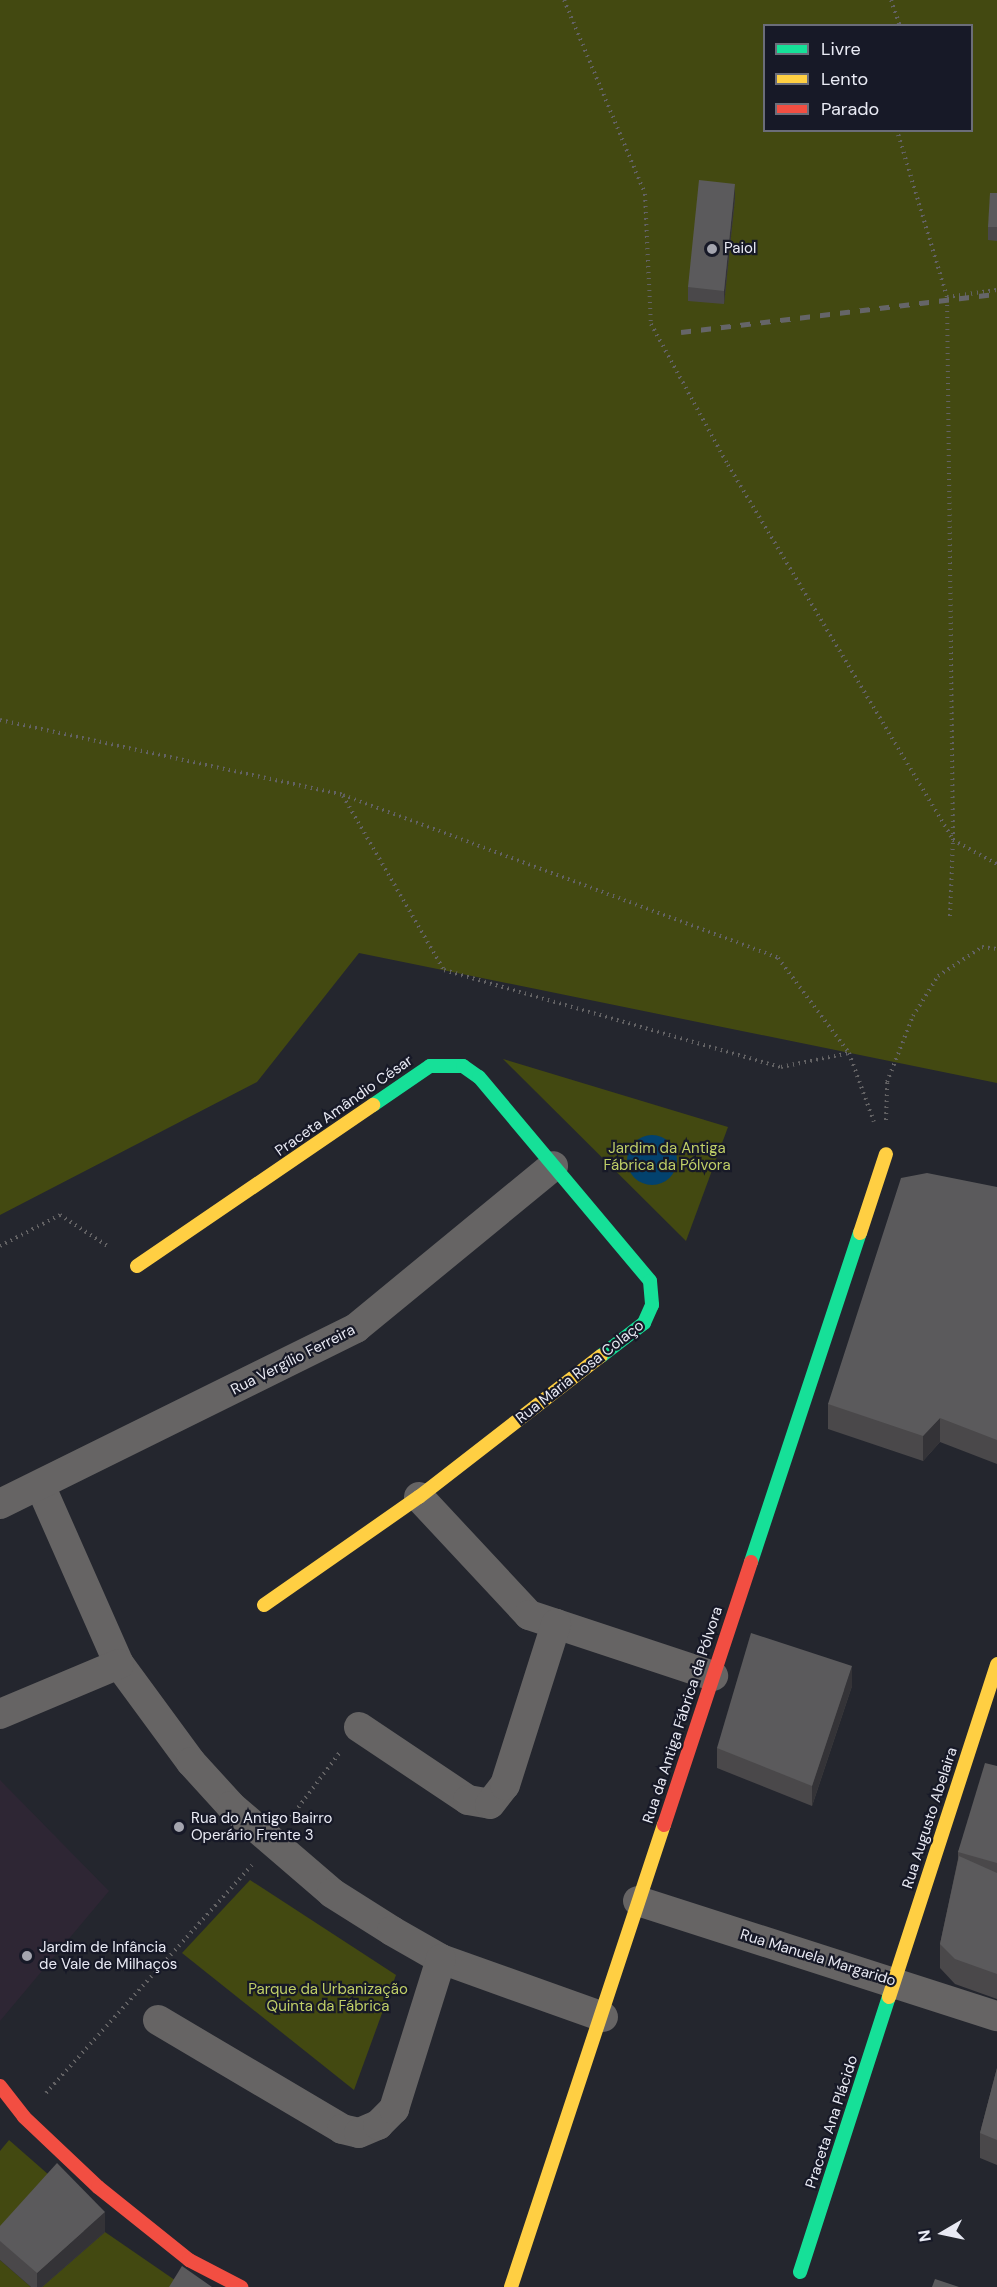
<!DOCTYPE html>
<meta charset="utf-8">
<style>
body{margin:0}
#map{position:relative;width:997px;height:2287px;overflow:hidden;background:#24262e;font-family:"DM Sans",sans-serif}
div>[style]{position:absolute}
.education>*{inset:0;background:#2e2634}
.green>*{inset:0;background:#434911}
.water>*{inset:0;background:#03426e}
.round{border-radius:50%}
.path>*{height:4px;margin-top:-2px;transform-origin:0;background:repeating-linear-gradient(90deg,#636264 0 1.5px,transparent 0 6px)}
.street>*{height:30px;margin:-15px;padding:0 15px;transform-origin:15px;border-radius:15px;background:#666464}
.fast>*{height:14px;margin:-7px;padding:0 7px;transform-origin:7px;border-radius:7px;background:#16e098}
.slow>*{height:14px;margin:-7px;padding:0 7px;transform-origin:7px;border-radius:7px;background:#ffcf43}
.jam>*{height:14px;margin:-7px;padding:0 7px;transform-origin:7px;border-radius:7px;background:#f24e42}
.rail>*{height:4.5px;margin-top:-2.25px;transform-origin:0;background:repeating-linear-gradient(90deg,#656568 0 10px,transparent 0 20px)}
.wall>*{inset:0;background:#4a484a}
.shaded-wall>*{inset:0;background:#343337}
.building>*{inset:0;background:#5b5a5c}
.dots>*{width:16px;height:16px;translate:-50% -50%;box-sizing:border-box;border:3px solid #171927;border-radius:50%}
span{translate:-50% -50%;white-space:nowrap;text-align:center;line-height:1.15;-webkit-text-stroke:4.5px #171927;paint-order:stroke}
.poi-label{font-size:15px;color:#e9eaf4}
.left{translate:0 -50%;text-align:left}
.street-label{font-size:15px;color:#e9eaf4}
.park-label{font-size:15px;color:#c0cf67}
.legend{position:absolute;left:763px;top:24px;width:210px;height:108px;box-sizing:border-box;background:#171927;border:2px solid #6b6d79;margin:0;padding:8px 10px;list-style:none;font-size:18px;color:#e9eaf4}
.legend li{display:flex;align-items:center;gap:12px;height:30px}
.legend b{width:30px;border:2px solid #6b6d79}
.north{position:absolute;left:913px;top:2203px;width:60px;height:60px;-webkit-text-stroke:4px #171927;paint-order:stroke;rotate:261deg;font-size:16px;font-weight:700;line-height:24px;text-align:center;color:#e9eaf4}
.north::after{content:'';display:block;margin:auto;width:21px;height:27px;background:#e9eaf4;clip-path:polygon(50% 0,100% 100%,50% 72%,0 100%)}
</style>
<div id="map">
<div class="education">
<div style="clip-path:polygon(0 1780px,109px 1891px,0 2021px)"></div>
</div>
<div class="green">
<div style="clip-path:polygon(evenodd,0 0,997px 0,997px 1083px,359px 953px,257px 1082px,0 1215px,0 0,764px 26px,972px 26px,972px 130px,764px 130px,764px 26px)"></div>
<div style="clip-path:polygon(503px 1059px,728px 1127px,686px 1241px)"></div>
<div style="clip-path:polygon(250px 1880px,396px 1975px,354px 2090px,182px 1953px)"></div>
<div style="clip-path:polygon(9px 2140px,57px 2182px,0 2245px,0 2151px)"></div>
<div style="clip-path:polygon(105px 2232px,182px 2285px,181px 2287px,42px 2287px)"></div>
<div style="clip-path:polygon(0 2260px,31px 2287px,0 2287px)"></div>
</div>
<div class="water">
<div class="round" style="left:627px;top:1135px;width:50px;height:50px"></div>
</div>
<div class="path">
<div style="left:564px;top:0;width:210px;rotate:67.3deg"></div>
<div style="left:645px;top:194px;width:130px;rotate:87.4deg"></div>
<div style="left:651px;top:324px;width:161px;rotate:61.4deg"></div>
<div style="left:728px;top:465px;width:437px;rotate:59deg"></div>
<div style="left:953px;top:840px;width:543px;rotate:-90.63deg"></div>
<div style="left:947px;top:297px;width:174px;rotate:-106.7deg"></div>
<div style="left:891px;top:0;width:28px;rotate:71deg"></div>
<div style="left:947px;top:297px;width:50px;rotate:-8deg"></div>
<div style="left:0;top:720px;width:351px;rotate:12.3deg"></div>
<div style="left:343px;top:795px;width:465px;rotate:20.5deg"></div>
<div style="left:778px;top:958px;width:119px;rotate:53.2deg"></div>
<div style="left:849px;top:1053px;width:73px;rotate:70.1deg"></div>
<div style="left:343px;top:796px;width:201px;rotate:59.9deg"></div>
<div style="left:444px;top:970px;width:351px;rotate:16.1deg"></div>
<div style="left:781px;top:1067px;width:69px;rotate:-11.6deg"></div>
<div style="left:950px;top:916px;width:76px;rotate:-87.7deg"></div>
<div style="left:953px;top:840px;width:50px;rotate:28.6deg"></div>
<div style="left:886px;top:1120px;width:38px;rotate:-88deg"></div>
<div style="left:887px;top:1082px;width:71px;rotate:-68.5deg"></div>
<div style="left:913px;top:1016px;width:47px;rotate:-58deg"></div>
<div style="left:938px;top:976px;width:53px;rotate:-33.4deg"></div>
<div style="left:982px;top:947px;width:15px;rotate:8deg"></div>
<div style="left:0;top:1246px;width:68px;rotate:-27.3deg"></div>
<div style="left:60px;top:1215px;width:59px;rotate:33.1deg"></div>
<div style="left:291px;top:1817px;width:83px;rotate:-52.9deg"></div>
<div style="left:46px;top:2093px;width:307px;rotate:-47.9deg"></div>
</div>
<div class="street">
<div style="left:40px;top:1485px;width:196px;rotate:66.2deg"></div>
<div style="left:119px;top:1664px;width:122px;rotate:53.7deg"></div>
<div style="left:191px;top:1762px;width:59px;rotate:47.7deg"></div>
<div style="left:231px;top:1806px;width:133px;rotate:40.7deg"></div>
<div style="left:332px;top:1893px;width:71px;rotate:32.3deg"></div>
<div style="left:392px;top:1931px;width:56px;rotate:29.7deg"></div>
<div style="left:441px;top:1959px;width:172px;rotate:19.7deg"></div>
<div style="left:419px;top:1497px;width:161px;rotate:47deg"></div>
<div style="left:529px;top:1615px;width:194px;rotate:18.3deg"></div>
<div style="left:0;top:1504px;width:397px;rotate:-26.3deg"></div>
<div style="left:356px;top:1328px;width:255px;rotate:-39.4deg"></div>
<div style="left:0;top:1714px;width:129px;rotate:-22.8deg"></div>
<div style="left:359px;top:1727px;width:131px;rotate:33.8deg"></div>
<div style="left:468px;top:1800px;width:22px;rotate:10deg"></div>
<div style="left:490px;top:1804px;width:24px;rotate:-52deg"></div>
<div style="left:505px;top:1785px;width:169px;rotate:-72.4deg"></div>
<div style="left:638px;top:1901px;width:377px;rotate:17.8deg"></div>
<div style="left:158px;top:2020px;width:214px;rotate:30.6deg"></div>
<div style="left:342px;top:2129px;width:17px;rotate:13deg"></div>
<div style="left:359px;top:2133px;width:21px;rotate:-23deg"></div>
<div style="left:378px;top:2125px;width:23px;rotate:-45deg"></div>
<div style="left:394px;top:2109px;width:157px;rotate:-72.6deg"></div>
</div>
<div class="fast">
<div style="left:373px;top:1105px;width:69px;rotate:-34.4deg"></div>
<div style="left:430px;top:1066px;width:33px"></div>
<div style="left:463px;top:1066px;width:19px;rotate:35deg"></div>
<div style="left:479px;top:1077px;width:266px;rotate:50deg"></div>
<div style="left:650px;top:1281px;width:24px;rotate:85deg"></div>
<div style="left:652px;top:1305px;width:20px;rotate:114deg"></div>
<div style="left:644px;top:1323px;width:54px;rotate:142.5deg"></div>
<div style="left:751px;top:1562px;width:347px;rotate:-71.7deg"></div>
<div style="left:800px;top:2272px;width:289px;rotate:-72.1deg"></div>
</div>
<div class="slow">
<div style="left:860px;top:1233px;width:83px;rotate:-71.8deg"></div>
<div style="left:137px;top:1266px;width:286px;rotate:-34.3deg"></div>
<div style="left:264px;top:1605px;width:189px;rotate:-34.9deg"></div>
<div style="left:419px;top:1497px;width:230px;rotate:-37.8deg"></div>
<div style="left:889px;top:1997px;width:350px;rotate:-72deg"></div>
<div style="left:511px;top:2287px;width:487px;rotate:-71.7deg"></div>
</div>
<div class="jam">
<div style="left:664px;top:1825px;width:277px;rotate:-71.7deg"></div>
<div style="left:0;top:2086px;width:39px;rotate:52deg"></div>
<div style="left:24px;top:2117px;width:102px;rotate:43.4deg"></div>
<div style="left:98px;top:2187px;width:117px;rotate:38.7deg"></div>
<div style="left:189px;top:2260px;width:59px;rotate:27.4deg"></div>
</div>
<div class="rail">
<div style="left:681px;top:332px;width:318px;rotate:-6.9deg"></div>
</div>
<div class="wall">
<div style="clip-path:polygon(997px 193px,997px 241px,988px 240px,988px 227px)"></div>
<div style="clip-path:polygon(735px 198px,724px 304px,688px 301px,688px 287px)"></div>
<div style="clip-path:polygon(997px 1187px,997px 1464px,940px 1442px,923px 1461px,828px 1429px,828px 1404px)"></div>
<div style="clip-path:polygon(852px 1686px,812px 1806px,717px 1768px,717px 1748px)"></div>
<div style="clip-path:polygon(997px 1766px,997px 1999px,955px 1984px,940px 1968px,940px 1944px,958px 1859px,958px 1852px)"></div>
<div style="clip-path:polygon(997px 2068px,997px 2165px,980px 2158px,980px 2133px)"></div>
<div style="clip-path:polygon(0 2226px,105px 2232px,42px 2287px,31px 2287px,0 2260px)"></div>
</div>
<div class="shaded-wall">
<div style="clip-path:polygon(735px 184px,735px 198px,724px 304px,724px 291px)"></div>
<div style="clip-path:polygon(940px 1418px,940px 1442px,923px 1461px,923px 1436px)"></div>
<div style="clip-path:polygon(852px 1666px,852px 1686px,812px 1806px,812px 1786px)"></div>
<div style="clip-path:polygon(105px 2212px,105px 2232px,42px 2287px,37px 2287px,37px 2273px)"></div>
</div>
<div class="building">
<div style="clip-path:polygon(699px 180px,735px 184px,724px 291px,688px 287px)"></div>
<div style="clip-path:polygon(990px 193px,997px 193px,997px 227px,988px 227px)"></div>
<div style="clip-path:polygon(927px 1173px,997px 1187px,997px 1440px,940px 1418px,923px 1436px,828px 1404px,901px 1178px)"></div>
<div style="clip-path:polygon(751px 1633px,852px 1666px,812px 1786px,717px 1748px)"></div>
<div style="clip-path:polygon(985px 1763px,997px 1766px,997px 1863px,958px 1852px)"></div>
<div style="clip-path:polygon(959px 1856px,997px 1873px,997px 1974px,955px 1959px,940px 1944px)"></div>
<div style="clip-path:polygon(997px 2068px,997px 2140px,980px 2133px)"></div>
<div style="clip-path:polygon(57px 2163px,105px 2212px,37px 2273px,0 2241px,0 2226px)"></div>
<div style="clip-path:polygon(182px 2266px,212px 2287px,169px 2287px)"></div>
<div style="clip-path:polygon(935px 2279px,959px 2287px,932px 2287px)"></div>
</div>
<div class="dots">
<div style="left:712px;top:249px;background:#a4a5af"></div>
<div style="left:179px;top:1827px;background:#a4a5af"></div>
<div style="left:27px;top:1956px;background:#a4a5af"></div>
</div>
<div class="poi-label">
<span class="left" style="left:724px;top:249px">Paiol</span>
<span class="left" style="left:191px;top:1827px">Rua do Antigo Bairro<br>Operário Frente 3</span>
<span class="left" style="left:39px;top:1956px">Jardim de Infância<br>de Vale de Milhaços</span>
</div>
<div class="street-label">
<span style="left:344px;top:1106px;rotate:-35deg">Praceta Amândio César</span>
<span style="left:293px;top:1360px;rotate:-27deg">Rua Vergílio Ferreira</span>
<span style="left:580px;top:1372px;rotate:-38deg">Rua Maria Rosa Colaço</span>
<span style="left:683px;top:1715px;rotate:-72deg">Rua da Antiga Fábrica da Pólvora</span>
<span style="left:930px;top:1818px;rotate:-72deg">Rua Augusto Abelaira</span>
<span style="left:818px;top:1958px;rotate:17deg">Rua Manuela Margarido</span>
<span style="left:832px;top:2122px;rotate:-72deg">Praceta Ana Plácido</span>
</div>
<div class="park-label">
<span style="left:667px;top:1157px">Jardim da Antiga<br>Fábrica da Pólvora</span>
<span style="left:328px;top:1998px">Parque da Urbanização<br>Quinta da Fábrica</span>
</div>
<ul class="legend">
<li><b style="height:8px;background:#16e098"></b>Livre</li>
<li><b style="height:8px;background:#ffcf43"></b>Lento</li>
<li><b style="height:8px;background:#f24e42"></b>Parado</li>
</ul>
<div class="north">N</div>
</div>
